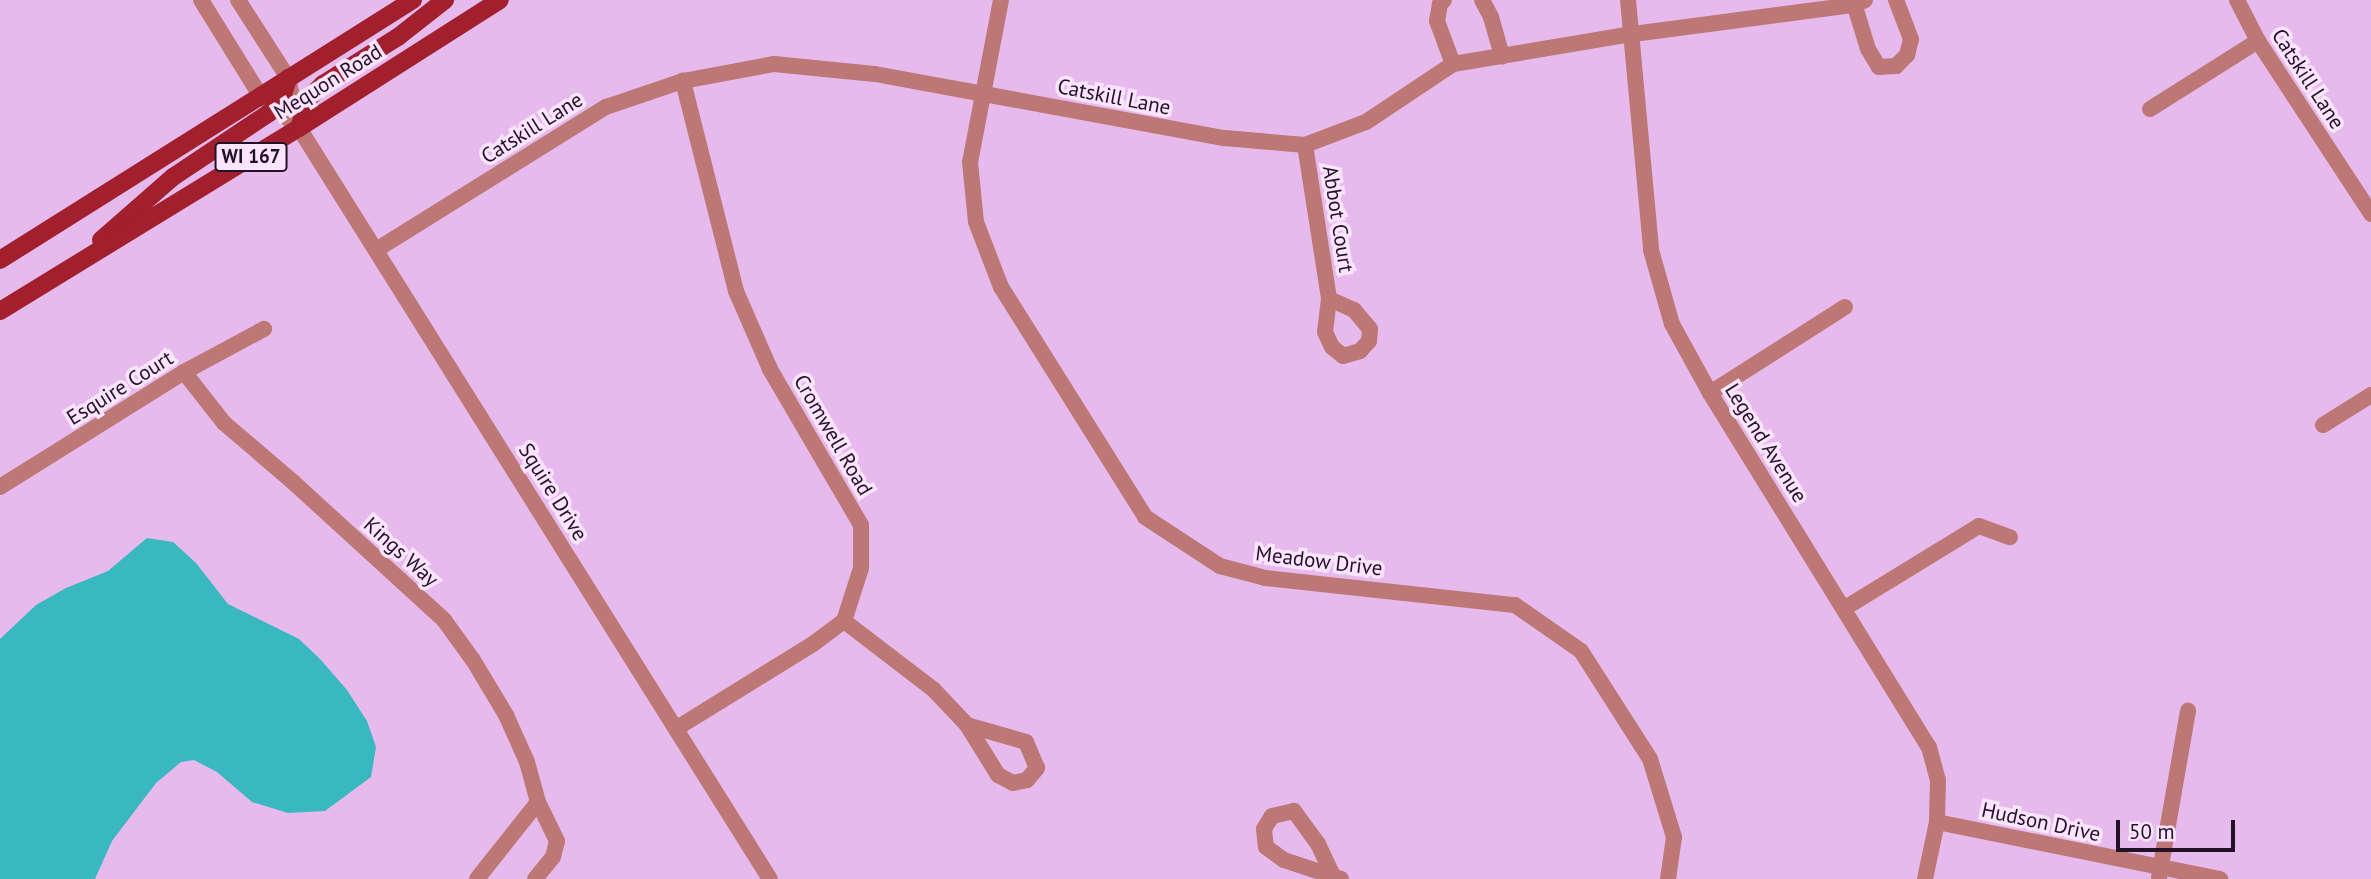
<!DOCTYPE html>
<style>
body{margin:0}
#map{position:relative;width:2371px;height:879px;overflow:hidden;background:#e7baee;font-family:"PT Sans",sans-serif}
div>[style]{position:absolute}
.water>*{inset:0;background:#39b8c0}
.street>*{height:16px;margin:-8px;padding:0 8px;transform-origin:8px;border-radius:8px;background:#bd7875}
.primary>*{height:18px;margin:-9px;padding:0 9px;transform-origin:9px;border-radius:9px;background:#a21f2d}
span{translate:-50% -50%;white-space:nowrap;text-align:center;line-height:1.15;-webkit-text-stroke:7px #fbe4fe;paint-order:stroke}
.shield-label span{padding:2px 5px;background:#fbe4fe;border:2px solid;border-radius:5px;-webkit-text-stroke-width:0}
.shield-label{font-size:19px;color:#221225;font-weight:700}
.street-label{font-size:21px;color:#221225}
.scale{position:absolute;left:2116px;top:820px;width:119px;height:32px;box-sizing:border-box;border:4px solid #221225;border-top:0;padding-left:9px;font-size:21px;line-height:24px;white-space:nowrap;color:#221225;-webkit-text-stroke:5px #fbe4fe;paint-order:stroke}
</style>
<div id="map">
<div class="water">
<div style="clip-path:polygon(147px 538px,173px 542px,196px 563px,228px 604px,299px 639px,321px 660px,347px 690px,367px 721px,376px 747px,371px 777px,325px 811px,288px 813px,252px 802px,217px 772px,194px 760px,181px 762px,156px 783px,112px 841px,95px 879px,0 879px,0 639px,36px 605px,66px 588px,108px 571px)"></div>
</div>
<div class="street">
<div style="left:201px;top:0;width:112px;rotate:58.2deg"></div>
<div style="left:260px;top:95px;width:51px;rotate:40.2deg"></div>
<div style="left:299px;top:128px;width:886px;rotate:57.91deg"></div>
<div style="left:238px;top:0;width:93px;rotate:57.3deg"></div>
<div style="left:288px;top:78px;width:51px;rotate:77.6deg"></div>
<div style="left:1001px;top:0;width:165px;rotate:100.8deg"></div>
<div style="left:970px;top:162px;width:60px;rotate:84.3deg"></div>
<div style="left:976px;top:222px;width:70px;rotate:69deg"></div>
<div style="left:1001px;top:287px;width:271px;rotate:57.9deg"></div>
<div style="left:1145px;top:517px;width:90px;rotate:33.2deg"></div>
<div style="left:1220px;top:566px;width:47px;rotate:14.9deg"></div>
<div style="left:1265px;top:578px;width:251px;rotate:6.2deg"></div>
<div style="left:1515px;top:605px;width:80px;rotate:34.9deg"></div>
<div style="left:1581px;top:651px;width:128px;rotate:57.4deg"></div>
<div style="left:1650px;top:759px;width:82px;rotate:72.9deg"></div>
<div style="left:1674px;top:837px;width:42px;rotate:98.1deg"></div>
<div style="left:1444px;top:0;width:6px;rotate:135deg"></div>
<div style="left:1440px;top:4px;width:17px;rotate:100deg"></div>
<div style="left:1437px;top:21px;width:46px;rotate:69.6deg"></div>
<div style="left:1482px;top:0;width:19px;rotate:62deg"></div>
<div style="left:1491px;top:17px;width:41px;rotate:74.2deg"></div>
<div style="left:1628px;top:0;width:251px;rotate:84.7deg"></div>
<div style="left:1651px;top:250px;width:77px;rotate:74.2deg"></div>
<div style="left:1672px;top:324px;width:79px;rotate:61.2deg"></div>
<div style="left:1710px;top:393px;width:416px;rotate:58.3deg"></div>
<div style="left:1929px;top:747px;width:34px;rotate:75deg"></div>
<div style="left:1938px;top:780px;width:42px;rotate:91.4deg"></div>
<div style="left:1937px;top:822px;width:58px;rotate:101.9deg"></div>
<div style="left:1853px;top:0;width:51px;rotate:73deg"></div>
<div style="left:1868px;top:49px;width:21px;rotate:59deg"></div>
<div style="left:1879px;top:67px;width:17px;rotate:-3deg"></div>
<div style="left:1896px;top:66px;width:16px;rotate:-45deg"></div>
<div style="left:1907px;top:55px;width:16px;rotate:-76deg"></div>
<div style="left:1911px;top:39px;width:42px;rotate:-111deg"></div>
<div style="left:2237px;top:0;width:46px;rotate:62.9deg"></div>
<div style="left:2258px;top:41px;width:207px;rotate:56.8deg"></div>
<div style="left:2150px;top:109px;width:128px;rotate:-32.2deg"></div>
<div style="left:1305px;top:145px;width:156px;rotate:81.1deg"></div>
<div style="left:1329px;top:299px;width:33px;rotate:97deg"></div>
<div style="left:1325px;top:332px;width:17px;rotate:65deg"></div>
<div style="left:1332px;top:347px;width:14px;rotate:39deg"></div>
<div style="left:1343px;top:356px;width:18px;rotate:-16deg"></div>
<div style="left:1360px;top:351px;width:13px;rotate:-48deg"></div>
<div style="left:1369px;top:341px;width:12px;rotate:-85deg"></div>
<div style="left:1370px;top:329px;width:25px;rotate:-130deg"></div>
<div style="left:1354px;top:310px;width:27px;rotate:-156deg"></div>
<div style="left:376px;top:250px;width:271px;rotate:-31.9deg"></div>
<div style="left:606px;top:107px;width:81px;rotate:-18.7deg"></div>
<div style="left:683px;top:81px;width:93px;rotate:-10.6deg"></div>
<div style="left:774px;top:64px;width:101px;rotate:5.7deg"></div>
<div style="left:875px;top:74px;width:356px;rotate:10.4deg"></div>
<div style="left:1225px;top:138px;width:80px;rotate:5deg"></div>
<div style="left:1305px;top:145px;width:65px;rotate:-20.7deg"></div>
<div style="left:1366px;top:122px;width:105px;rotate:-33.7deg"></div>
<div style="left:1453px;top:64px;width:182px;rotate:-9.5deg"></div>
<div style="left:1633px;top:34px;width:223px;rotate:-7.5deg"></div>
<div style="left:1854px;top:5px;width:12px;rotate:-24deg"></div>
<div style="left:184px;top:372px;width:65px;rotate:51.9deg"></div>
<div style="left:224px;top:423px;width:91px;rotate:40.5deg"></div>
<div style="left:293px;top:482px;width:205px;rotate:42.4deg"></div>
<div style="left:444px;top:620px;width:49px;rotate:54.1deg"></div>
<div style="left:473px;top:660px;width:64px;rotate:59deg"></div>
<div style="left:506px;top:715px;width:51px;rotate:65.9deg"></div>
<div style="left:527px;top:762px;width:41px;rotate:74.6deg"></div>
<div style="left:538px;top:802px;width:98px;rotate:128.4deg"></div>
<div style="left:1710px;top:393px;width:160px;rotate:-32.5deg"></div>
<div style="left:2323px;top:425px;width:57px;rotate:-32deg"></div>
<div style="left:0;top:487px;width:217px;rotate:-32deg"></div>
<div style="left:184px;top:372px;width:91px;rotate:-28.3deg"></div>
<div style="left:1845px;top:608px;width:157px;rotate:-31.5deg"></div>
<div style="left:1979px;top:526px;width:33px;rotate:20deg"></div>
<div style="left:844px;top:621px;width:112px;rotate:37.4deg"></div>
<div style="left:933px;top:689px;width:50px;rotate:46.6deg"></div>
<div style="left:967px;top:725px;width:59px;rotate:58.2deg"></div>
<div style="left:998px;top:775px;width:17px;rotate:28deg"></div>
<div style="left:1013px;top:783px;width:14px;rotate:-12deg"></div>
<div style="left:1027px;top:780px;width:16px;rotate:-50deg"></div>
<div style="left:1037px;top:768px;width:28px;rotate:-113deg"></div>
<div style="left:1026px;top:742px;width:61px;rotate:-163.9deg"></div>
<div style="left:677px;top:728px;width:160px;rotate:-31.7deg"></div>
<div style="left:813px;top:644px;width:39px;rotate:-37deg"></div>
<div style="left:844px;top:621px;width:56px;rotate:-72.2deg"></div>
<div style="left:861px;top:568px;width:43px;rotate:-90deg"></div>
<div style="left:861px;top:525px;width:181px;rotate:-120.3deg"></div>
<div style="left:770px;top:369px;width:85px;rotate:-113.6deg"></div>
<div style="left:736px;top:291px;width:217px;rotate:-104.2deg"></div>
<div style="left:1937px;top:822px;width:289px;rotate:11.4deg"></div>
<div style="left:1333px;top:876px;width:35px;rotate:-115deg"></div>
<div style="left:1318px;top:844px;width:41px;rotate:-126deg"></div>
<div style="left:1294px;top:811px;width:23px;rotate:167deg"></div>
<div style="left:1272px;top:816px;width:15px;rotate:122deg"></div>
<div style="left:1264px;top:829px;width:18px;rotate:84deg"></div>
<div style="left:1266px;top:847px;width:22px;rotate:36deg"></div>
<div style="left:1284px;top:860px;width:60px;rotate:18.4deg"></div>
<div style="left:2159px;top:877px;width:169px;rotate:-80.1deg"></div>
<div style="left:535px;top:879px;width:28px;rotate:-51deg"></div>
<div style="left:553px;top:857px;width:16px;rotate:-76deg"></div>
<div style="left:557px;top:841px;width:43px;rotate:-116deg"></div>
</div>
<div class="primary">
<div style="left:299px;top:128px;width:32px;rotate:-72deg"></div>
<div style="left:309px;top:98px;width:20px;rotate:-45deg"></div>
<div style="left:323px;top:84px;width:89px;rotate:-32.1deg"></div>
<div style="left:398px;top:37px;width:60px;rotate:-38.2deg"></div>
<div style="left:101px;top:240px;width:96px;rotate:-41.2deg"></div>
<div style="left:173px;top:177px;width:115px;rotate:-33.7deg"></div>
<div style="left:269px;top:113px;width:20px;rotate:-49deg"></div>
<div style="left:282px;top:98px;width:21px;rotate:-73deg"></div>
<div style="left:0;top:260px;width:488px;rotate:-32.2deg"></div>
<div style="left:0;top:311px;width:351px;rotate:-31.5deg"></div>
<div style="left:299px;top:128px;width:238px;rotate:-32.5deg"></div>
</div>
<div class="shield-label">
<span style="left:251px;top:157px">WI 167</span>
</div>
<div class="street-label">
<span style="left:2308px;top:79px;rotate:57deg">Catskill Lane</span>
<span style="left:328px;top:82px;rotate:-32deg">Mequon Road</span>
<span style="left:1114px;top:97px;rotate:11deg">Catskill Lane</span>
<span style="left:532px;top:128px;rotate:-32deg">Catskill Lane</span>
<span style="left:1338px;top:219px;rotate:81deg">Abbot Court</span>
<span style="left:120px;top:388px;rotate:-32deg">Esquire Court</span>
<span style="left:833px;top:435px;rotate:60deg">Cromwell Road</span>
<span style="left:1766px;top:443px;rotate:58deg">Legend Avenue</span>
<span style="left:553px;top:492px;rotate:58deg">Squire Drive</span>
<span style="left:401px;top:552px;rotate:42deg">Kings Way</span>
<span style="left:1319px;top:561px;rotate:7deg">Meadow Drive</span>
<span style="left:2041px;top:822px;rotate:12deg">Hudson Drive</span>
</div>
<div class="scale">50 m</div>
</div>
